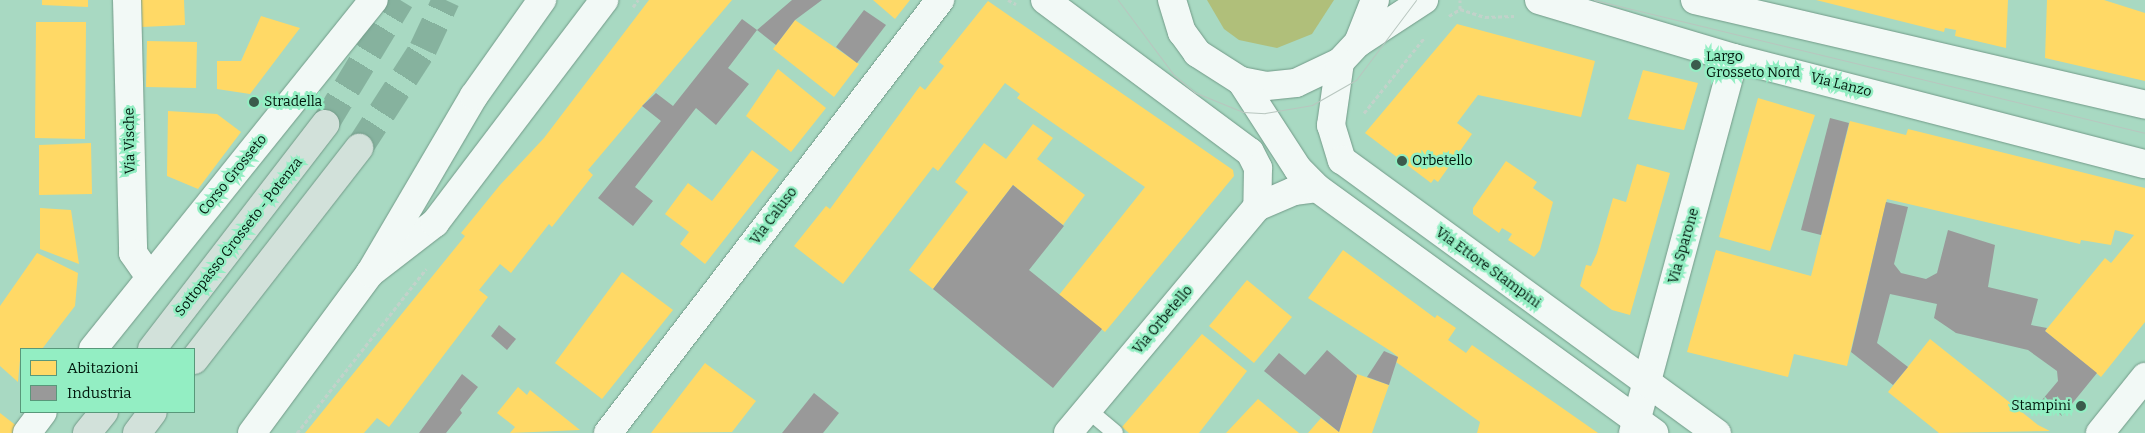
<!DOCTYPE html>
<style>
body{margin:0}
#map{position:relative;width:2145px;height:433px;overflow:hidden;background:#a8d9c2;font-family:Bitter,serif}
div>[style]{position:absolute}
.green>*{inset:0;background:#b0bf7a}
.homes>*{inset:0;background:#ffd966}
.industry>*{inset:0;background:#999}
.primary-tunnel>*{height:28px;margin-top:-14px;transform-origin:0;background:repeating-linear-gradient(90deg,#86b29e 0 28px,transparent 0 42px)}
.path>*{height:3px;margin-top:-1.5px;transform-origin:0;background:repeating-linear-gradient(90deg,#c2d2ca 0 4px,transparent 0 6.5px)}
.roads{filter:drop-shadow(0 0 1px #729a88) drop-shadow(0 0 1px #729a88)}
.lane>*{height:16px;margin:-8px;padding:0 8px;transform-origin:8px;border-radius:8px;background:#f2f9f6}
.street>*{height:28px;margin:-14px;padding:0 14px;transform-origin:14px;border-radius:14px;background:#f2f9f6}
.secondary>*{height:28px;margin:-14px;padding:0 14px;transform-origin:14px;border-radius:14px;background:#f2f9f6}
.primary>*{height:28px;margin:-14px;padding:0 14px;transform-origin:14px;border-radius:14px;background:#d2e1da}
.tram>*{height:1px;margin:-0.5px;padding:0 0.5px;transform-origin:0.5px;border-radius:0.5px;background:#b8c6bf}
.dots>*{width:14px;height:14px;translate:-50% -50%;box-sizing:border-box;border:2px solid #93eec3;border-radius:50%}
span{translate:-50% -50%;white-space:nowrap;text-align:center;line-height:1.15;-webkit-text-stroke:5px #93eec3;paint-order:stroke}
.poi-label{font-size:14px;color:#00170c}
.left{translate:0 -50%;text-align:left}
.right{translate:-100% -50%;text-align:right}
.street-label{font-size:14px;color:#00170c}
.legend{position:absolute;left:20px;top:348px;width:175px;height:65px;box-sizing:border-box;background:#93eec3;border:1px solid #58987a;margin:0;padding:6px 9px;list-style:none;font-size:15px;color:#00170c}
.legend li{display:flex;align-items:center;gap:10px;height:25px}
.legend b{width:25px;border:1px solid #58987a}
</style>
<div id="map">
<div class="green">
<div style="clip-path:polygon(1207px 0,1334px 0,1312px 34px,1277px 48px,1239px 40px,1224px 29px)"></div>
</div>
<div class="homes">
<div style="clip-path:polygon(42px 0,88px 0,88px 7px,42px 5px)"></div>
<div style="clip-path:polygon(141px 0,184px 0,185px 25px,142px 27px)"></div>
<div style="clip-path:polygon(649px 0,732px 0,588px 170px,593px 175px,552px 227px,549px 224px,511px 273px,500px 264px,479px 290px,488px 297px,389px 427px,377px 418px,364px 433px,305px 433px,465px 236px,461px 233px,500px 185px,544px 138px)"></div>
<div style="clip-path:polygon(873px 0,910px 0,895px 19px)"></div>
<div style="clip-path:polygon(1816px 0,2008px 0,2006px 48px,1955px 36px,1956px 30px,1945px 28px,1944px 32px)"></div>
<div style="clip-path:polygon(2047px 0,2104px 0,2145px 13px,2145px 81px,2045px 58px)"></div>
<div style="clip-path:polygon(988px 1px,1233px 170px,1234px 176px,1105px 332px,1059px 295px,1145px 187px,1017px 98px,1020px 94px,1005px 83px,938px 171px,933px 167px,843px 284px,794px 246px,826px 206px,830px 209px,920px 86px,925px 90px,944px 66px,939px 62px)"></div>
<div style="clip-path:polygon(261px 16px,300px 28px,250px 94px,217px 89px,217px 61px,241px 61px)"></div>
<div style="clip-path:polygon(795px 20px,859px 64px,834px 97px,773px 49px)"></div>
<div style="clip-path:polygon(36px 22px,86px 22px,85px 139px,35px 138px)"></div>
<div style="clip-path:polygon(1457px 24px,1595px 61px,1581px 117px,1478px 95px,1457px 123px,1472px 134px,1438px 182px,1434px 179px,1431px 183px,1365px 133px)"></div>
<div style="clip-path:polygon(147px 41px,197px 42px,196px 88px,146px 87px)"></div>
<div style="clip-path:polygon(778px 69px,826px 108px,791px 152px,746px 116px)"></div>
<div style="clip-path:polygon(1643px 70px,1698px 83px,1684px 130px,1628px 119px)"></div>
<div style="clip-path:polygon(1758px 98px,1815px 115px,1770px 251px,1719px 237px)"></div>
<div style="clip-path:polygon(168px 111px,217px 114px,241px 132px,198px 189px,167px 176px)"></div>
<div style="clip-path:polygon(1850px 121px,1906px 135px,1908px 129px,2145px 188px,2145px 322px,2101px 377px,2045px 331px,2105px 258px,2111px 263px,2134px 235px,2115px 230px,2111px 245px,2081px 240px,2080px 244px,1887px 199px,1847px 366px,1794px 354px,1788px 377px,1687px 352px,1716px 250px,1811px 276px)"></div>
<div style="clip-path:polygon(1033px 124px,1053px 138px,1037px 159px,1085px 195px,1063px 225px,1013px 185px,933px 289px,909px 270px,968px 192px,955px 182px,984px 143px,1006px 159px)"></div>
<div style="clip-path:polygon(91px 143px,92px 194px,39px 195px,39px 145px)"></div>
<div style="clip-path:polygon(752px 150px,779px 170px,705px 264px,680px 244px,689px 232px,665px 214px,688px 183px,712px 201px)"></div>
<div style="clip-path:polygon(1506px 161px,1537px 182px,1533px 188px,1553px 202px,1540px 250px,1534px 257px,1508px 240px,1512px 234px,1502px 228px,1499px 233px,1473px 214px,1473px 208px)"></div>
<div style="clip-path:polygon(1637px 164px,1670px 173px,1630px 315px,1612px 310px,1580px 286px,1586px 265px,1591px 266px,1597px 253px,1613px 198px,1626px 202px)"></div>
<div style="clip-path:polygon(40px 208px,71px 210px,79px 264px,40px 249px)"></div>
<div style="clip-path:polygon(1343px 250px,1435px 318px,1437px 315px,1456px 328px,1448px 340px,1466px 353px,1472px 345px,1598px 433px,1477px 433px,1480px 422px,1396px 362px,1398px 357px,1392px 352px,1308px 298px)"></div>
<div style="clip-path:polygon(37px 253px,78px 273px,75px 306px,42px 349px,21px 349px,18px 382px,0 366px,0 306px)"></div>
<div style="clip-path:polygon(622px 272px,673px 310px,602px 399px,555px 363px)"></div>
<div style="clip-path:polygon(1247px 280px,1292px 317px,1254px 363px,1209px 326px)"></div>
<div style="clip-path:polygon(1202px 334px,1247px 371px,1199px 433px,1129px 433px,1122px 427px)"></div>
<div style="clip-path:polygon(1930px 339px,2038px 425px,2050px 431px,1939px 433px,1888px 392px)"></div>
<div style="clip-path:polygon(705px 363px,756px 401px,732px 432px,651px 433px)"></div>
<div style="clip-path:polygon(1357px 374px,1389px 385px,1372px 433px,1308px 433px,1321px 418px,1339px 432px)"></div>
<div style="clip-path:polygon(518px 387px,527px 395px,530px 390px,580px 430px,510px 433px,515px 427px,497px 413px)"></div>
<div style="clip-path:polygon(1258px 399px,1299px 433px,1226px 433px)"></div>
<div style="clip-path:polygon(0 413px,18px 427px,12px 433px,0 433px)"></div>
</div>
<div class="industry">
<div style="clip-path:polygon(792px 0,822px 0,795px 20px,776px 45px,757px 30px)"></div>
<div style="clip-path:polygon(864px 10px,886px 25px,857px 63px,836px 47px)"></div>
<div style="clip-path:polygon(742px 19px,757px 30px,728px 68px,749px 84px,716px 125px,696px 108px,635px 187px,653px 201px,633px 226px,598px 198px,661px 121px,642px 106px,656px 93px,673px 106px)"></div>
<div style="clip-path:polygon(1830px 118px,1849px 123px,1821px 235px,1801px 230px)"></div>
<div style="clip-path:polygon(1013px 185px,1064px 226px,1029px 270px,1102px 329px,1053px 388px,933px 289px)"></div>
<div style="clip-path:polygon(1886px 202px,1908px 207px,1894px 264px,1901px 273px,1926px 279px,1937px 273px,1948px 230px,1995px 245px,1988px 287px,2038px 299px,2031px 325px,2047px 328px,2045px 331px,2097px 373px,2062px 416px,2042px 400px,2058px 381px,2057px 371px,2028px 350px,1956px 333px,1934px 318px,1937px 304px,1890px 294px,1877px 343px,1908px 367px,1893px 385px,1851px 352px)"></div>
<div style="clip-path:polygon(499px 325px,516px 339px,507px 350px,491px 336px)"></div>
<div style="clip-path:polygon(1327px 350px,1357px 376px,1339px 432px,1264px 371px,1279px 353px,1305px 375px)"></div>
<div style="clip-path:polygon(1384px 351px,1398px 357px,1389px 385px,1367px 377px)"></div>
<div style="clip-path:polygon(462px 374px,478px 387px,460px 410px,462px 413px,446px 433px,419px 433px)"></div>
<div style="clip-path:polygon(814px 393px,839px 413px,823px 433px,782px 433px)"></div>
</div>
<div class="primary-tunnel">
<div style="left:325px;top:124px;width:145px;rotate:-58.8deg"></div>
<div style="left:359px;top:148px;width:118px;rotate:-57.1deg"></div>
<div style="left:423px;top:49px;width:54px;rotate:-64.9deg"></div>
</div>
<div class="path">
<div style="left:1008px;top:0;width:9px;rotate:27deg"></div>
<div style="left:633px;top:7px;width:9px;rotate:-54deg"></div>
<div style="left:1460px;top:9px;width:9px;rotate:-90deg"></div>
<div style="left:1449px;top:16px;width:13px;rotate:-32deg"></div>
<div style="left:1460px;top:9px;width:26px;rotate:18deg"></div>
<div style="left:1485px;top:17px;width:29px;rotate:-2deg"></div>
<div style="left:1364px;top:113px;width:96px;rotate:-51.3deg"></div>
<div style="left:297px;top:433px;width:209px;rotate:-51.8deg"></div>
</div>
<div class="roads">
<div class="lane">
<div style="left:1088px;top:410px;width:35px;rotate:40deg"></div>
</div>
<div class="street">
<div style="left:127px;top:0;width:253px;rotate:88.6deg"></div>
<div style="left:133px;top:253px;width:29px;rotate:55deg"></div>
<div style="left:1045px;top:0;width:255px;rotate:36.6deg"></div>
<div style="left:1250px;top:152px;width:18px;rotate:63deg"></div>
<div style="left:1258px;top:168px;width:39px;rotate:91deg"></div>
<div style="left:370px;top:273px;width:82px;rotate:-37.6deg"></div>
<div style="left:435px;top:223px;width:280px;rotate:-52.8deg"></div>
<div style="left:608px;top:433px;width:546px;rotate:-52.52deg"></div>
<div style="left:1068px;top:433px;width:295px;rotate:-50.1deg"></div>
<div style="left:1257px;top:207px;width:40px;rotate:-23.4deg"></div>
<div style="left:1294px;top:191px;width:23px;rotate:-7deg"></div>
<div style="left:1633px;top:433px;width:388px;rotate:-74.9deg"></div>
<div style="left:2100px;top:433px;width:72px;rotate:-51.2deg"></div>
</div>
<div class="secondary">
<div style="left:1172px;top:0;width:34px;rotate:73deg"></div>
<div style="left:1182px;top:32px;width:26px;rotate:54deg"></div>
<div style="left:1197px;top:53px;width:52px;rotate:32.5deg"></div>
<div style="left:1241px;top:81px;width:26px;rotate:11deg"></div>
<div style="left:1267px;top:86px;width:29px;rotate:-6deg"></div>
<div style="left:1296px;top:83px;width:49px;rotate:-25.5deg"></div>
<div style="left:1340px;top:62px;width:26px;rotate:-47deg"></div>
<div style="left:1358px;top:43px;width:46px;rotate:-68.4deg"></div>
<div style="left:1539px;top:0;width:203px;rotate:16.6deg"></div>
<div style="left:1734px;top:58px;width:424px;rotate:14.5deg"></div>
<div style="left:1695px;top:0;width:462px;rotate:13.1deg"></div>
<div style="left:1358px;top:43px;width:79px;rotate:-33.1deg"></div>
<div style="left:1340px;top:62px;width:64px;rotate:98.1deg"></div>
<div style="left:1331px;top:125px;width:37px;rotate:73deg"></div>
<div style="left:1342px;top:160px;width:464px;rotate:36.1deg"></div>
<div style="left:1241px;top:81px;width:105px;rotate:57.1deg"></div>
<div style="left:1298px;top:169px;width:27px;rotate:45deg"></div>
<div style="left:1317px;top:188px;width:417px;rotate:36deg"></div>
<div style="left:93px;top:349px;width:448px;rotate:-51.2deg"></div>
<div style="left:27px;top:433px;width:26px;rotate:-53deg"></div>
<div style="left:252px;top:433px;width:199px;rotate:-53.6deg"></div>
<div style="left:370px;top:273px;width:205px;rotate:-59.6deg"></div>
<div style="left:474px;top:96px;width:118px;rotate:-54.7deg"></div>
</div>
<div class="primary">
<div style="left:152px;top:349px;width:284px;rotate:-52.4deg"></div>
<div style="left:194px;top:360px;width:269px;rotate:-52.1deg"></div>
<div style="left:87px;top:433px;width:27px;rotate:-51deg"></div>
<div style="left:137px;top:433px;width:26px;rotate:-53deg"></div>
</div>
</div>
<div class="tram">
<div style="left:1118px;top:0;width:94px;rotate:53.3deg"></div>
<div style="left:1174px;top:75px;width:26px;rotate:40deg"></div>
<div style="left:1194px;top:92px;width:53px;rotate:22.2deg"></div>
<div style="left:1243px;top:112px;width:22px;rotate:3deg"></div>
<div style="left:1265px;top:113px;width:48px;rotate:-9.7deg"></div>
<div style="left:1312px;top:105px;width:51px;rotate:-29.6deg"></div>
<div style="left:1356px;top:80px;width:100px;rotate:-53.1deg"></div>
<div style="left:1594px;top:0;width:567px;rotate:13.57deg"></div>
</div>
<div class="dots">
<div style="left:1696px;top:65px;background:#3b5b4c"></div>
<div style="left:254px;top:102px;background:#3b5b4c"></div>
<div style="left:1402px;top:161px;background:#3b5b4c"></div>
<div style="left:2081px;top:406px;background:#3b5b4c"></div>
</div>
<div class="poi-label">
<span class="left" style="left:1706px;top:65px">Largo<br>Grosseto Nord</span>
<span class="left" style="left:264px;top:102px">Stradella</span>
<span class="left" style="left:1412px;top:161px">Orbetello</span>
<span class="right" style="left:2071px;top:406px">Stampini</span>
</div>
<div class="street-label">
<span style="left:1841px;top:85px;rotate:14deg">Via Lanzo</span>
<span style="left:130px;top:141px;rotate:-91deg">Via Vische</span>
<span style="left:233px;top:175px;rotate:-51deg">Corso Grosseto</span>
<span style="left:774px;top:216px;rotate:-53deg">Via Caluso</span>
<span style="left:239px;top:237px;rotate:-52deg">Sottopasso Grosseto - Potenza</span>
<span style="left:1684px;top:246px;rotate:-74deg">Via Sparone</span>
<span style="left:1488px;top:268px;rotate:36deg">Via Ettore Stampini</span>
<span style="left:1163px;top:320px;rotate:-50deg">Via Orbetello</span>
</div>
<ul class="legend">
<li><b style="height:14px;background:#ffd966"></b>Abitazioni</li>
<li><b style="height:14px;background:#999"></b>Industria</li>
</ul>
</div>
